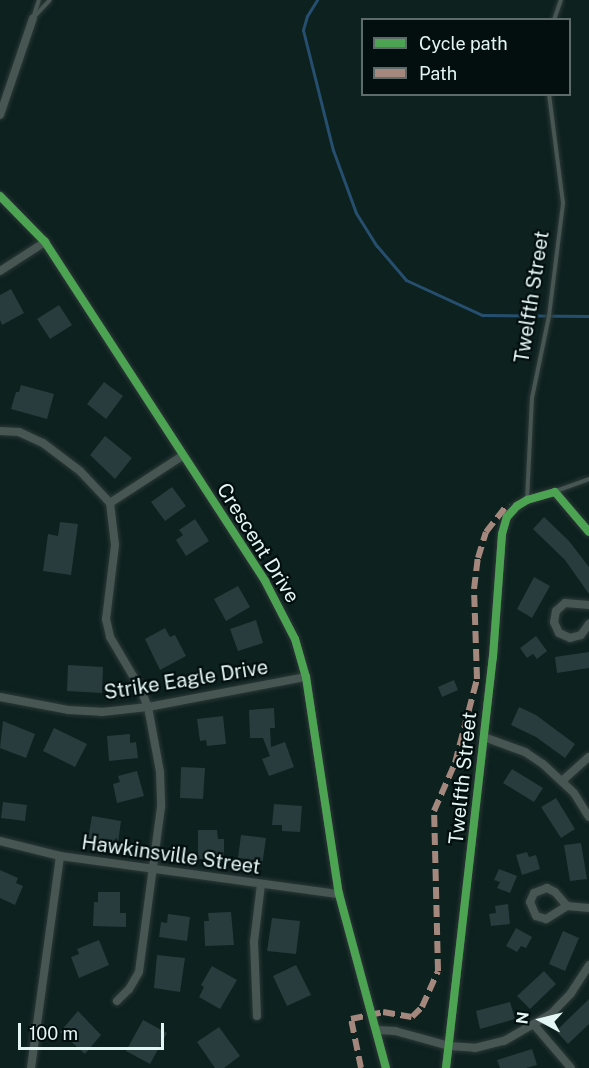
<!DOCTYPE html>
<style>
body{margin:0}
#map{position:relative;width:589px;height:1068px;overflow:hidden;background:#0d211f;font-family:"Public Sans",sans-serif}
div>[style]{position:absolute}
.stream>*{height:3px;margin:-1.5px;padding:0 1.5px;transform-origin:1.5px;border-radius:1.5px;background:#264f6f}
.building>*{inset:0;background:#283c3d}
.roads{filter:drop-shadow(0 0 2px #2c3937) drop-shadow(0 0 2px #2c3937)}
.lane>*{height:4px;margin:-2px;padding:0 2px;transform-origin:2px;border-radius:2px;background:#475553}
.street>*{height:8px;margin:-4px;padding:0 4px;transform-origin:4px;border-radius:4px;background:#475553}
.quiet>*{height:6px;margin-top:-3px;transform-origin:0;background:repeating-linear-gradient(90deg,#a5887d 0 12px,transparent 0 18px)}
.cycleway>*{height:8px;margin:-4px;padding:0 4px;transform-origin:4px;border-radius:4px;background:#4ca352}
span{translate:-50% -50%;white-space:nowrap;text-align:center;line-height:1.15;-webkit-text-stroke:4.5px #030f0e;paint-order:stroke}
.street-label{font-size:20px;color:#e3f6f3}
.legend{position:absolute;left:361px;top:18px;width:210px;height:78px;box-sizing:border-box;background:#030f0e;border:2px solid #5d6b6a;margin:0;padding:8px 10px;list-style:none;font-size:18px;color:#e3f6f3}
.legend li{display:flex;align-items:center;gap:12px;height:30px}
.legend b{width:30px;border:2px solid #5d6b6a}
.north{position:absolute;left:511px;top:990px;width:60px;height:60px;-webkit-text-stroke:4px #030f0e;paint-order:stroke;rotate:277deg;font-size:16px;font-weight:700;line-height:24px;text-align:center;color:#e3f6f3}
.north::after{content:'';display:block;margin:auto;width:21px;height:27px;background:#e3f6f3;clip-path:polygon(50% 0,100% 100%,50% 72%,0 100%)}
.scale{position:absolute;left:18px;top:1023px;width:146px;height:27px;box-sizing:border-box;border:3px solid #e3f6f3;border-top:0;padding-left:8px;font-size:18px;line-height:21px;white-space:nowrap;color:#e3f6f3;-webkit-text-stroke:4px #030f0e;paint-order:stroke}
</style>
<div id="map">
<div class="stream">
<div style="left:317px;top:0;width:19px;rotate:122deg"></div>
<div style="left:307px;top:16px;width:15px;rotate:106deg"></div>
<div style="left:303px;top:30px;width:124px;rotate:76deg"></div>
<div style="left:333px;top:150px;width:67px;rotate:69.9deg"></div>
<div style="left:356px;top:213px;width:39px;rotate:58deg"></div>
<div style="left:377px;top:246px;width:45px;rotate:49.5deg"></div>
<div style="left:406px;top:280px;width:84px;rotate:24.7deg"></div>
<div style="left:482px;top:315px;width:107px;rotate:0.5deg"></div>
</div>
<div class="building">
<div style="clip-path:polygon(11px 289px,24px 313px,2px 325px,0 320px,0 295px)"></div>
<div style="clip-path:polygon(59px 305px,72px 325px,50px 339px,37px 319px)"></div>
<div style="clip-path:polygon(104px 382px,123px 396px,106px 419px,87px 404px)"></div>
<div style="clip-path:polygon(21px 385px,54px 394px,47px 419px,11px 409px,16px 392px,19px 392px)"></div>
<div style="clip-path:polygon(105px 436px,132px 458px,115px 479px,90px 455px)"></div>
<div style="clip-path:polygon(172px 487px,186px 506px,165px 521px,151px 502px)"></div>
<div style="clip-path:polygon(544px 517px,569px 541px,589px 567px,589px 594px,565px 560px,533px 529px)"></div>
<div style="clip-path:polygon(195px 519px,209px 541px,186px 556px,176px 540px,183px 535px,179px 530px)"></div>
<div style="clip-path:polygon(60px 522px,78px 524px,71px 575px,43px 571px,48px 534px,58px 536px)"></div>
<div style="clip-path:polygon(534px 577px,550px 586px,532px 618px,517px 609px)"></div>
<div style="clip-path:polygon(238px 586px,250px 607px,226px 621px,214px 599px)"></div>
<div style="clip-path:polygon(256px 620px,263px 643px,238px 651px,230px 629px)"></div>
<div style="clip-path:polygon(165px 628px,170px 637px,175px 635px,186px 656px,160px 670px,145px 639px)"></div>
<div style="clip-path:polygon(536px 636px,547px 651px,537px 659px,533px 654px,527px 658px,520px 648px)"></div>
<div style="clip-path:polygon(589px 652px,589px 668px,557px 673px,555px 657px)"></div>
<div style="clip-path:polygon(68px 665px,103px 667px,102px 693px,67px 691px)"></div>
<div style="clip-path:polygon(454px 680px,458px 690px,442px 697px,438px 687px)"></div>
<div style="clip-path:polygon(519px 707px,536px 715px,575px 744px,565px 758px,536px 737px,511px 725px)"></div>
<div style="clip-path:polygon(274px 708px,275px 728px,270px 728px,271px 747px,285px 742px,294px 767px,269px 776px,262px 759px,270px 756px,263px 738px,250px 738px,249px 710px)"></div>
<div style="clip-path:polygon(223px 716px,226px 744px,207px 746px,206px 740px,200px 741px,197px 719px)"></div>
<div style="clip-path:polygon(3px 721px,35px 734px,26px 758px,0 748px)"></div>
<div style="clip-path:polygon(54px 728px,87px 744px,75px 767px,43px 751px)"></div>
<div style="clip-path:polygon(130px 734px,130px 743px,136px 742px,138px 758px,109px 761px,107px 736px)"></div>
<div style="clip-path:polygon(181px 767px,205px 768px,203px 799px,180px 798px)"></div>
<div style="clip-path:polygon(512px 769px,543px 788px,534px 802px,503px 783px)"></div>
<div style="clip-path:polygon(137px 771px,144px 796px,117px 803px,113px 784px,120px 782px,118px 776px)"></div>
<div style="clip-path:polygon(556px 798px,575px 829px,561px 838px,541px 807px)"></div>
<div style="clip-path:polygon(3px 802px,27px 805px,25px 821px,1px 818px)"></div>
<div style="clip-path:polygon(274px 804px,302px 806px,300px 832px,282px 831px,282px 825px,272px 825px)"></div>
<div style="clip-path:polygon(92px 816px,121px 821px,118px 843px,88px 839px)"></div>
<div style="clip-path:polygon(198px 830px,217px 830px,218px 839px,224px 839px,224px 859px,198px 859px)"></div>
<div style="clip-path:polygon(241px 835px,266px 838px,262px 866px,248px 864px,248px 859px,238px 858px)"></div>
<div style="clip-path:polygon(581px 843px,587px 879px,570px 881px,564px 845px)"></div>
<div style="clip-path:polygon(527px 852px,529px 857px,536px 855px,540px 869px,522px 875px,516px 855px)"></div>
<div style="clip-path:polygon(499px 869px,517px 876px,510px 893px,497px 888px,500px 882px,494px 880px)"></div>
<div style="clip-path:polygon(0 870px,18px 878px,16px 883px,23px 886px,15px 905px,0 898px)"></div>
<div style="clip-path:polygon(98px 892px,120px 892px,120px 913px,126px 913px,126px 927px,93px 926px,94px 902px,98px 902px)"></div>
<div style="clip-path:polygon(508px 904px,510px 924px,491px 926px,489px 914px,496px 913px,495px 906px)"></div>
<div style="clip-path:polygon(231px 912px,234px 945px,205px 946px,204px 921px,209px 921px,208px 913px)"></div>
<div style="clip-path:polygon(168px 914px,190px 917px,187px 941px,159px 937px,161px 922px,167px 923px)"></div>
<div style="clip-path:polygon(272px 918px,300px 921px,296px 954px,267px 951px)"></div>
<div style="clip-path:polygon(516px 928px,532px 937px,526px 948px,521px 946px,517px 952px,506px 946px)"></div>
<div style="clip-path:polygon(563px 931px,579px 938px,565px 971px,549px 964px)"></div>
<div style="clip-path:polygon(99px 940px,109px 965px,79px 978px,71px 957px,79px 954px,77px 949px)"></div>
<div style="clip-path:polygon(157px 955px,185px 958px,180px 992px,154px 988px)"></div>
<div style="clip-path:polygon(296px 965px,311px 995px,287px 1006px,273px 976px)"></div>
<div style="clip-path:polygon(212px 966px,237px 980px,220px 1009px,199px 997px,204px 987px,201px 985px)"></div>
<div style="clip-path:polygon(544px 971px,556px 984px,530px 1009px,517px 996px)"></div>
<div style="clip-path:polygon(589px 999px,589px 1024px,568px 1044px,556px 1031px)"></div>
<div style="clip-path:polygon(510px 1002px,515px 1019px,480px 1029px,476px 1011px)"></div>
<div style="clip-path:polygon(78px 1011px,101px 1035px,85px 1054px,60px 1032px)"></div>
<div style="clip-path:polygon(143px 1020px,167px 1033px,150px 1064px,126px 1051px)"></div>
<div style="clip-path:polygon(219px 1027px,240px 1056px,224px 1068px,215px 1068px,197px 1042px)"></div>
<div style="clip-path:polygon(532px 1049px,537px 1065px,526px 1068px,500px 1068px,497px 1060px)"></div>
</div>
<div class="roads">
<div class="lane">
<div style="left:34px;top:15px;width:16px;rotate:-72deg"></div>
<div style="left:34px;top:17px;width:23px;rotate:-47deg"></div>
<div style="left:554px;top:20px;width:21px;rotate:-71deg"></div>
<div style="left:556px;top:491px;width:35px;rotate:-20deg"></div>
<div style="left:527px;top:500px;width:102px;rotate:-87.2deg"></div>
<div style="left:532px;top:398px;width:84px;rotate:-78.3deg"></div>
<div style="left:549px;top:316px;width:114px;rotate:-82.9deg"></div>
<div style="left:563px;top:203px;width:110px;rotate:-97.3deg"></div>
</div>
<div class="street">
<div style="left:0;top:115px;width:102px;rotate:-71.2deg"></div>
<div style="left:0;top:196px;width:64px;rotate:45.6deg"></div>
<div style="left:45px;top:242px;width:404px;rotate:57deg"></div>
<div style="left:265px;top:581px;width:65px;rotate:62.7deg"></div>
<div style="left:295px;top:639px;width:40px;rotate:74deg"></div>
<div style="left:306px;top:677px;width:219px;rotate:81.4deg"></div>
<div style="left:339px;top:894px;width:180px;rotate:74.9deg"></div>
<div style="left:0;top:271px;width:54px;rotate:-32.8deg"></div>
<div style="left:0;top:431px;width:19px;rotate:3deg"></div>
<div style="left:19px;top:432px;width:26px;rotate:25deg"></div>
<div style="left:43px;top:443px;width:46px;rotate:37.1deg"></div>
<div style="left:80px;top:471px;width:44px;rotate:46.8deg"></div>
<div style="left:110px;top:503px;width:42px;rotate:83.2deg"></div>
<div style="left:115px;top:545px;width:75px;rotate:96.9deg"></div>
<div style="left:106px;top:619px;width:18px;rotate:77deg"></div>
<div style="left:110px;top:637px;width:59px;rotate:59.5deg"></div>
<div style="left:140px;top:688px;width:21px;rotate:67deg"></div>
<div style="left:148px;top:707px;width:66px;rotate:79.5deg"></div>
<div style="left:160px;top:772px;width:35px;rotate:88deg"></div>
<div style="left:161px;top:807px;width:166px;rotate:97.6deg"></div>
<div style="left:139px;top:972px;width:20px;rotate:120deg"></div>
<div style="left:129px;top:989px;width:17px;rotate:135deg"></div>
<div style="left:110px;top:503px;width:86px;rotate:-33.1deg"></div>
<div style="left:589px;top:605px;width:24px;rotate:-175deg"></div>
<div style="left:565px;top:603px;width:12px;rotate:138deg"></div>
<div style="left:556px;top:611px;width:11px;rotate:100deg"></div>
<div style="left:554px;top:622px;width:12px;rotate:66deg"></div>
<div style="left:559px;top:633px;width:12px;rotate:24deg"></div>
<div style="left:570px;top:638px;width:11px;rotate:-15deg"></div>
<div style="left:581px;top:635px;width:14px;rotate:-54deg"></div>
<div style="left:0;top:697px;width:69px;rotate:10.8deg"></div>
<div style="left:68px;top:710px;width:34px;rotate:3deg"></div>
<div style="left:102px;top:712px;width:46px;rotate:-6.2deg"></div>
<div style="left:148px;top:707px;width:161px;rotate:-10.8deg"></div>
<div style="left:484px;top:737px;width:44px;rotate:20.1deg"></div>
<div style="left:525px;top:752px;width:22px;rotate:34deg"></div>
<div style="left:543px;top:764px;width:42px;rotate:43.1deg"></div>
<div style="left:574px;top:793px;width:28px;rotate:58deg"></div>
<div style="left:562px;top:781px;width:36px;rotate:-42deg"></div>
<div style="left:0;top:841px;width:62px;rotate:14deg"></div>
<div style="left:60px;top:856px;width:282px;rotate:7.8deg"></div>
<div style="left:547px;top:888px;width:9px;rotate:27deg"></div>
<div style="left:555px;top:892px;width:18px;rotate:49deg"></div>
<div style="left:567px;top:906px;width:25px;rotate:148deg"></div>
<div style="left:546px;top:919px;width:10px;rotate:-163deg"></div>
<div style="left:536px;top:916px;width:15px;rotate:-113deg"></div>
<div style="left:530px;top:902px;width:10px;rotate:-66deg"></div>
<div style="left:534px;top:893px;width:14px;rotate:-21deg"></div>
<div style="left:567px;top:906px;width:22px;rotate:5deg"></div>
<div style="left:257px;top:1016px;width:74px;rotate:-92.3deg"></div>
<div style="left:254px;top:942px;width:58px;rotate:-83.1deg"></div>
<div style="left:535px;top:1026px;width:55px;rotate:49.4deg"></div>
<div style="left:377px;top:1030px;width:18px;rotate:3deg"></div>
<div style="left:395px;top:1031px;width:56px;rotate:15.5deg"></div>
<div style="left:449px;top:1046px;width:26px;rotate:4deg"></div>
<div style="left:475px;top:1048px;width:30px;rotate:-14deg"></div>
<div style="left:504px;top:1041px;width:54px;rotate:-29.9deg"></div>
<div style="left:551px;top:1014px;width:29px;rotate:-46deg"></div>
<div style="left:571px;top:993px;width:33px;rotate:-57deg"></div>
<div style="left:31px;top:1068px;width:214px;rotate:-82.2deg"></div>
<div style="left:446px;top:1068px;width:414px;rotate:-83.5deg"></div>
<div style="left:493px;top:657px;width:123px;rotate:-85.8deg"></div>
<div style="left:502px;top:534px;width:18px;rotate:-74deg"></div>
<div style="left:507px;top:517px;width:15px;rotate:-48deg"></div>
<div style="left:517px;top:506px;width:12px;rotate:-31deg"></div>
<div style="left:527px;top:500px;width:29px;rotate:-16deg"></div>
<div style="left:555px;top:492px;width:52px;rotate:49.6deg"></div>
</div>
</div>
<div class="quiet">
<div style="left:361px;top:1068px;width:50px;rotate:-101.5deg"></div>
<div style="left:351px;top:1019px;width:33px;rotate:-12deg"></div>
<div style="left:383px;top:1012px;width:29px;rotate:10deg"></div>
<div style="left:412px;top:1017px;width:14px;rotate:-45deg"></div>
<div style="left:422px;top:1007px;width:39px;rotate:-66deg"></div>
<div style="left:438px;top:971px;width:160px;rotate:-91.4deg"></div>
<div style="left:434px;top:811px;width:52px;rotate:-66.4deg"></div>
<div style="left:455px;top:763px;width:87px;rotate:-75.3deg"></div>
<div style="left:477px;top:679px;width:90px;rotate:-91.9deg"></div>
<div style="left:474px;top:589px;width:31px;rotate:-83deg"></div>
<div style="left:478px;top:558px;width:27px;rotate:-73deg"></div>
<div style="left:486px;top:532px;width:36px;rotate:-52deg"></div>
</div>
<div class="cycleway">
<div style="left:0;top:196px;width:64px;rotate:45.6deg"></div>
<div style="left:45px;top:242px;width:404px;rotate:57deg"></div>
<div style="left:265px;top:581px;width:65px;rotate:62.7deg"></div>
<div style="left:295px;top:639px;width:40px;rotate:74deg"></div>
<div style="left:306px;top:677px;width:219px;rotate:81.4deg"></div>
<div style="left:339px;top:894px;width:180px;rotate:74.9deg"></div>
<div style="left:446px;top:1068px;width:414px;rotate:-83.5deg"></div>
<div style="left:493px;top:657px;width:123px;rotate:-85.8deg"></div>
<div style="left:502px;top:534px;width:18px;rotate:-74deg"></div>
<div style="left:507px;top:517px;width:15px;rotate:-48deg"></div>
<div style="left:517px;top:506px;width:12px;rotate:-31deg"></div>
<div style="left:527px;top:500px;width:29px;rotate:-16deg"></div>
<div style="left:555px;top:492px;width:52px;rotate:49.6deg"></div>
</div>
<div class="street-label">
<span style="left:532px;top:297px;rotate:-81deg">Twelfth Street</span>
<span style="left:258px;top:543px;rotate:58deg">Crescent Drive</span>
<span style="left:186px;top:680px;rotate:-9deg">Strike Eagle Drive</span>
<span style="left:463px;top:778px;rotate:-84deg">Twelfth Street</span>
<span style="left:171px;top:855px;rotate:8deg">Hawkinsville Street</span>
</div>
<ul class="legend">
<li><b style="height:8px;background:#4ca352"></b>Cycle path</li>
<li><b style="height:8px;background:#a5887d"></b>Path</li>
</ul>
<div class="north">N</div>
<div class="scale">100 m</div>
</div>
